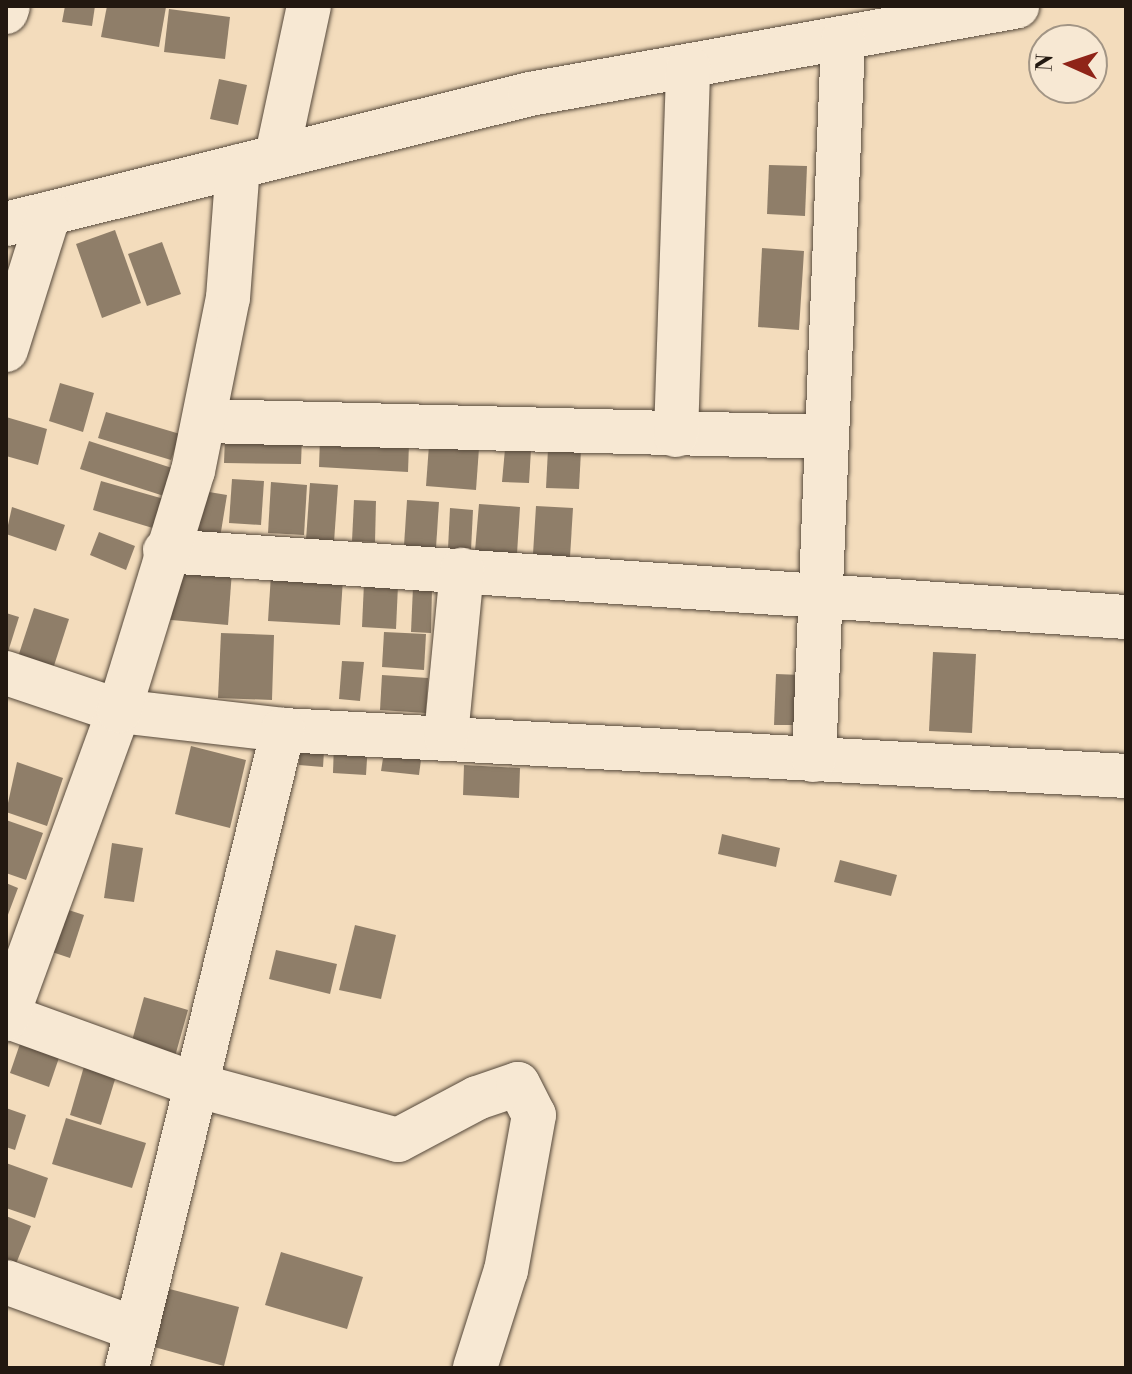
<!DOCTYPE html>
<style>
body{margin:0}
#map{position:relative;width:1132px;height:1374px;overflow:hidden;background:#f3dcbc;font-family:"Libre Bodoni",serif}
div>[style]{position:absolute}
.building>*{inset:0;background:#8f7e69}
.roads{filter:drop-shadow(0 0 2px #56493b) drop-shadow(0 0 2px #56493b)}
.minor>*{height:44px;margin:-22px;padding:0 22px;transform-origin:22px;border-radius:22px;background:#f7e8d3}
span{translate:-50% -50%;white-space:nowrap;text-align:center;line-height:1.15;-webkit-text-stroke:7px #f7e8d3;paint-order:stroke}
.frame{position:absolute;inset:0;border:8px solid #221810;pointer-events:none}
.north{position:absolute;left:1028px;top:24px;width:80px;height:80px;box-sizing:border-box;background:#f7e8d3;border:2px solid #a29585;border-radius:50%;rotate:273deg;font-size:22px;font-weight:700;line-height:32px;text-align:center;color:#221810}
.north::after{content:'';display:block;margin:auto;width:28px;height:36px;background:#8f2418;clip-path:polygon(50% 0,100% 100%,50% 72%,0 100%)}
</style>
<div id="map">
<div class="building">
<div style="clip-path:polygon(65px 6px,95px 6px,92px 26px,62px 22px)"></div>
<div style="clip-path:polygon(107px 6px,166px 7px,159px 47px,101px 37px)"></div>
<div style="clip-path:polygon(169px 9px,230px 17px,225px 59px,164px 52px)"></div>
<div style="clip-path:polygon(219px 79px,247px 85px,238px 125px,210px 119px)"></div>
<div style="clip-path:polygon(769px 165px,807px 166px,805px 216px,767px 214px)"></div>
<div style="clip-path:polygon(115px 230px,141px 303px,102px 318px,76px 244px)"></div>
<div style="clip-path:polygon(162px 242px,181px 294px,147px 306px,128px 254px)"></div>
<div style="clip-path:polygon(762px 248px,804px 251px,799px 330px,758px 327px)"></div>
<div style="clip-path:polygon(60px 383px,94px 393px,83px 432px,49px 421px)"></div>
<div style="clip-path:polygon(106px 412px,180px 434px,171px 460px,98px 438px)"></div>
<div style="clip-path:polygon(6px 417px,47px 429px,38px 465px,6px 456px)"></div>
<div style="clip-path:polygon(225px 436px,302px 437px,301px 464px,224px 463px)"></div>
<div style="clip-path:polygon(320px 439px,409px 443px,408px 472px,319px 467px)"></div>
<div style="clip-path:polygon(89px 441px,172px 468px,164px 496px,80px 469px)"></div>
<div style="clip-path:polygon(429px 445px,479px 448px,476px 490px,426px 486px)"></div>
<div style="clip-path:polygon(505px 449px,531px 450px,529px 483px,502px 482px)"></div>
<div style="clip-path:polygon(548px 449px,581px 450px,579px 489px,546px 488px)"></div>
<div style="clip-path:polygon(232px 479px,264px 481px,261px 525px,229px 523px)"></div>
<div style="clip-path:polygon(101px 481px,164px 499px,156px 529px,93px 510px)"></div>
<div style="clip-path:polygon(271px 482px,307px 485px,304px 535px,268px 533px)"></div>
<div style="clip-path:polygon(310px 483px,338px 485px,334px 542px,306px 540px)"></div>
<div style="clip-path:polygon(191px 489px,227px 495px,218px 550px,182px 543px)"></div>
<div style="clip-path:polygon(354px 500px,376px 501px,375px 542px,352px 541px)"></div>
<div style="clip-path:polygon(407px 500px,439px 502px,436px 548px,404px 546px)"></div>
<div style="clip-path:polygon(479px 504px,520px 507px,517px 554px,475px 551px)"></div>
<div style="clip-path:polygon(536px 506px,573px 508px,570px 557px,533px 554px)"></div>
<div style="clip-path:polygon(12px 507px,65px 525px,56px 551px,6px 534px)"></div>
<div style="clip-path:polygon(450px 508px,473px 510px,471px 550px,448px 549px)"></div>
<div style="clip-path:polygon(99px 532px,135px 546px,126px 570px,90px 555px)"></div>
<div style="clip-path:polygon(164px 566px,232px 571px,228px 625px,160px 619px)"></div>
<div style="clip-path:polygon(271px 574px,343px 578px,340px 625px,268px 621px)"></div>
<div style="clip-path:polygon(364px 583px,398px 585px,396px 629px,362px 627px)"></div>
<div style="clip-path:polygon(413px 587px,432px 588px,431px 633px,411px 632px)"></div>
<div style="clip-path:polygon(34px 608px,69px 619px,51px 675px,16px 663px)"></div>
<div style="clip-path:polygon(6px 613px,19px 617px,7px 655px,6px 655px)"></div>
<div style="clip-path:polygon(384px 632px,426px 634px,424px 670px,382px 667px)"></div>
<div style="clip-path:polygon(221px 633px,274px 635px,272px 700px,218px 698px)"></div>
<div style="clip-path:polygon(933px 652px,976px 654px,972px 733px,929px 731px)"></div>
<div style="clip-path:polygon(342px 661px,364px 662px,360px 701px,339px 699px)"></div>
<div style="clip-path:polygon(776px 674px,801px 675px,799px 725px,774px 725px)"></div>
<div style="clip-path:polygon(382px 675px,428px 678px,426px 713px,380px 710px)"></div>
<div style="clip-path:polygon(301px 735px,325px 736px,323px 767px,299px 765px)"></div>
<div style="clip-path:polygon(334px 742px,368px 744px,366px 775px,333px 773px)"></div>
<div style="clip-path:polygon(191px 746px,246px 760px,230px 828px,175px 814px)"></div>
<div style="clip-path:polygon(385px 746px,422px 752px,419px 775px,381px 771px)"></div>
<div style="clip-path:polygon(17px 762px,63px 778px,47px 826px,6px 812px)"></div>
<div style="clip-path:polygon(464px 765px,520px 768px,519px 798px,463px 795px)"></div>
<div style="clip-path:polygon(6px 820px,43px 833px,26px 880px,6px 873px)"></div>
<div style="clip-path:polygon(722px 834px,780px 848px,776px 867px,718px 854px)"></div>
<div style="clip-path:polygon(112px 843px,143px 848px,134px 902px,104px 898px)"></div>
<div style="clip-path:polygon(840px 860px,897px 875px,891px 896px,834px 882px)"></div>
<div style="clip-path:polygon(6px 883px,18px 888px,6px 920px)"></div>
<div style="clip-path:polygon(50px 904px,84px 915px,70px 958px,37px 947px)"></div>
<div style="clip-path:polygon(355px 925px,396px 935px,381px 999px,339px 990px)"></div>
<div style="clip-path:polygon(276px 950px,337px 964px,330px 994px,269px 979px)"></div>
<div style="clip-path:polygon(144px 997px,188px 1010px,174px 1060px,130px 1048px)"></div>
<div style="clip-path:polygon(24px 1032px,63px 1046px,49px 1087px,10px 1073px)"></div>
<div style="clip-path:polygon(85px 1063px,117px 1073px,101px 1125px,70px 1115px)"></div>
<div style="clip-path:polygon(6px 1108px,26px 1115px,15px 1150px,6px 1147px)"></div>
<div style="clip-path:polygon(66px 1118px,146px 1143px,132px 1188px,52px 1164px)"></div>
<div style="clip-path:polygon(6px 1163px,48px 1178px,35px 1218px,6px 1208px)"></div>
<div style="clip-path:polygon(6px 1216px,31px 1226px,12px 1274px,6px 1272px)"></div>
<div style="clip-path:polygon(281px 1252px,363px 1277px,347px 1329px,265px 1305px)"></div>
<div style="clip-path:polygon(158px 1286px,239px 1307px,224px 1366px,143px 1344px)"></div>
</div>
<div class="roads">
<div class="minor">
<div style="left:6px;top:12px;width:6px;rotate:-72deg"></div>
<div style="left:277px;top:155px;width:152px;rotate:-77.9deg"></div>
<div style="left:6px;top:224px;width:540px;rotate:-13.93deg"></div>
<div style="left:530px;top:94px;width:495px;rotate:-10.2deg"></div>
<div style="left:6px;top:350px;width:143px;rotate:-72.5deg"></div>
<div style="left:206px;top:421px;width:620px;rotate:1.48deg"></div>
<div style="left:676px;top:435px;width:368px;rotate:-88.1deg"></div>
<div style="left:165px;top:551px;width:963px;rotate:3.93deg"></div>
<div style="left:6px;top:673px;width:119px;rotate:18.6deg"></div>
<div style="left:119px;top:711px;width:165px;rotate:6.6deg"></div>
<div style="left:283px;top:730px;width:844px;rotate:3.12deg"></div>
<div style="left:446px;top:736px;width:167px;rotate:-84.5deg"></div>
<div style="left:814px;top:760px;width:721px;rotate:-87.69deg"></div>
<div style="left:6px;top:1016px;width:205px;rotate:19.9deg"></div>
<div style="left:199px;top:1086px;width:206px;rotate:15.2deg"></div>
<div style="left:398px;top:1140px;width:89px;rotate:-28deg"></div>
<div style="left:477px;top:1098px;width:43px;rotate:-18.9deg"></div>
<div style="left:518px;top:1084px;width:35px;rotate:63deg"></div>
<div style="left:534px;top:1115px;width:158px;rotate:100.2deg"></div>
<div style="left:506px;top:1270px;width:103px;rotate:107.6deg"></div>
<div style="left:6px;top:1019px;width:328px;rotate:-69.9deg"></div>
<div style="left:119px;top:711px;width:251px;rotate:-72.9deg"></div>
<div style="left:193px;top:471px;width:177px;rotate:-78.6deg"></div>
<div style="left:228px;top:298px;width:132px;rotate:-85.7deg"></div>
<div style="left:6px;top:1282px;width:138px;rotate:19.9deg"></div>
<div style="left:127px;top:1368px;width:657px;rotate:-76.26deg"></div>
</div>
</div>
<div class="frame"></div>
<div class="north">N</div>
</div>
